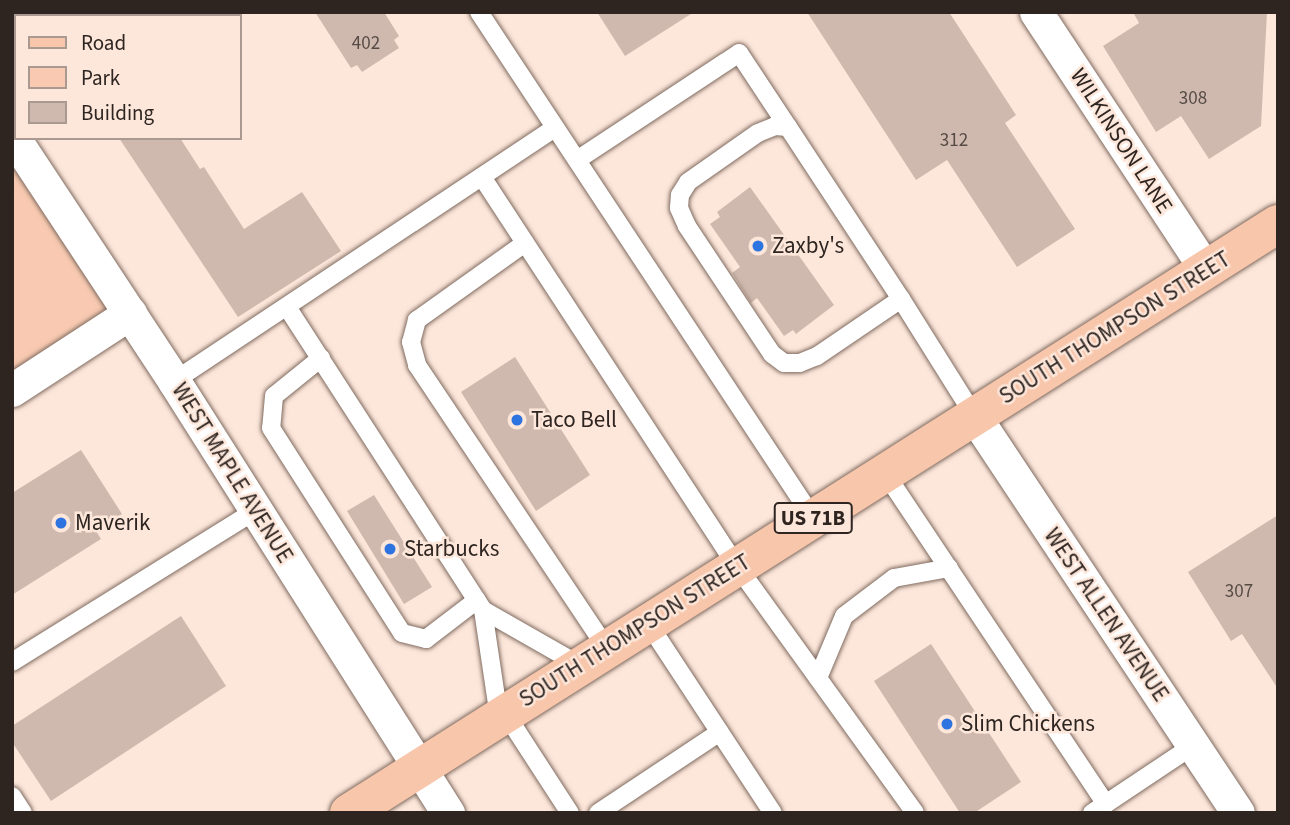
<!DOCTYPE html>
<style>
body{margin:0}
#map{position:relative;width:1290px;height:825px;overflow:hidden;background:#fde6da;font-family:"Source Sans 3",sans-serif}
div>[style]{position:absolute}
.green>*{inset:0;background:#f9cab1}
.building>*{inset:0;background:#cfb9ae}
.roads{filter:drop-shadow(0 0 2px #7f6b60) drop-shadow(0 0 2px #7f6b60)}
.service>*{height:18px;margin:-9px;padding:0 9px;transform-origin:9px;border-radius:9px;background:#fff}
.minor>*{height:33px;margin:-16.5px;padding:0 16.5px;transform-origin:16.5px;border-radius:16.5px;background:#fff}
.primary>*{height:38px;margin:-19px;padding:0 19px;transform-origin:19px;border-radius:19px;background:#f7c6ab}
.dots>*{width:19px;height:19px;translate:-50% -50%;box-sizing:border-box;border:4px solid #fde6da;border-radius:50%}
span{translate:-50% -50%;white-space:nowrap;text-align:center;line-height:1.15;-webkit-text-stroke:5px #fde6da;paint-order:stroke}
.number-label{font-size:19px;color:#564a44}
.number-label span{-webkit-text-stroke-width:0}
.shield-label span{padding:2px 5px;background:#fde6da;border:2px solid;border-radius:5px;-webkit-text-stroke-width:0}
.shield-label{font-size:21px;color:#2e2521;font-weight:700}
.street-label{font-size:23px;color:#2e2521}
.poi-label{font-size:23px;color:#2e2521}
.left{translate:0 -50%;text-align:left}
.frame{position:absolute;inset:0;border:14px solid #2e2521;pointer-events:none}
.legend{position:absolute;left:14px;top:14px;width:228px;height:126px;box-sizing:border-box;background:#fde6da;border:2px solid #aa9990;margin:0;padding:9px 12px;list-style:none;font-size:21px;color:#2e2521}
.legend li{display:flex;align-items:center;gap:14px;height:35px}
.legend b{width:35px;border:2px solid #aa9990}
</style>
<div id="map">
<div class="green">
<div style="clip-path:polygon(12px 135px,130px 313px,12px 390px)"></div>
</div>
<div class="building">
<div style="clip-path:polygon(315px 12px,384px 12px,399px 36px,394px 40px,399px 48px,362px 72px,357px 65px,351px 68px)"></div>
<div style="clip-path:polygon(597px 12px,694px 12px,625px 56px)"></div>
<div style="clip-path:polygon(807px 12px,949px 12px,1016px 115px,1005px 123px,1075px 229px,1017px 267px,947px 160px,916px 180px)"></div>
<div style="clip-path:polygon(1133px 12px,1267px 12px,1261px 126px,1209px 159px,1181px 116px,1156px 132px,1103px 46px,1139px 23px)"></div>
<div style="clip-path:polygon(119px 138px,180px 138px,200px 169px,204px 167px,244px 229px,302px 192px,341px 251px,238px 317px)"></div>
<div style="clip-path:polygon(750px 187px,834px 305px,796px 334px,793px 330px,784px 336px,757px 298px,751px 303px,732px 273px,740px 267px,710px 224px,720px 217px,717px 212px)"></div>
<div style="clip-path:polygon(515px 357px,590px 475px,536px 511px,461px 392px)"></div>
<div style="clip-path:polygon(81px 450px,122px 514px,96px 531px,101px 539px,12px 595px,12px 493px)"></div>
<div style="clip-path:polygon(374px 495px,432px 587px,404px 604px,347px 511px)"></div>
<div style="clip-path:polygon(1278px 515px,1278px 689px,1242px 634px,1231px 641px,1188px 572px)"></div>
<div style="clip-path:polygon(181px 616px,226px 686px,51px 801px,12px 742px,12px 726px)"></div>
<div style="clip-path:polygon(931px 644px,1021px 782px,974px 813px,960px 813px,874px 681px)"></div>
</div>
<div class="roads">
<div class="service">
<div style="left:479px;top:12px;width:606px;rotate:56.57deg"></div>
<div style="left:577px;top:160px;width:194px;rotate:-33.4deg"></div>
<div style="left:739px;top:53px;width:89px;rotate:56.5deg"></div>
<div style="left:482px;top:177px;width:465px;rotate:56.8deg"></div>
<div style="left:737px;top:566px;width:304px;rotate:54.2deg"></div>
<div style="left:525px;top:243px;width:133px;rotate:144.5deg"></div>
<div style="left:417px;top:320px;width:23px;rotate:105deg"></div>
<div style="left:411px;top:342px;width:24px;rotate:75deg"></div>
<div style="left:417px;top:365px;width:342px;rotate:56.2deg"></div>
<div style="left:901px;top:299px;width:102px;rotate:145.8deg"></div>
<div style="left:817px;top:356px;width:18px;rotate:158deg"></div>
<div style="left:800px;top:363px;width:16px;rotate:180deg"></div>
<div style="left:784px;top:363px;width:15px;rotate:-143deg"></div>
<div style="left:772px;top:354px;width:154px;rotate:-123.6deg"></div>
<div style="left:687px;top:226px;width:20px;rotate:-114deg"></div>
<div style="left:679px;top:208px;width:13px;rotate:-86deg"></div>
<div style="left:680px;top:195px;width:15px;rotate:-58deg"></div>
<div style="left:688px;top:182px;width:85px;rotate:-35deg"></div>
<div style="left:758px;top:133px;width:18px;rotate:-22deg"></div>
<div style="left:775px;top:126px;width:13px;rotate:4deg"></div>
<div style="left:788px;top:127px;width:206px;rotate:56.7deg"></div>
<div style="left:901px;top:299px;width:139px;rotate:57.9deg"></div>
<div style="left:287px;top:307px;width:361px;rotate:57.1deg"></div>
<div style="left:483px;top:610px;width:108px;rotate:81.5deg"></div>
<div style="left:321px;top:358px;width:60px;rotate:141deg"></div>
<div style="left:274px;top:396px;width:32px;rotate:95deg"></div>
<div style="left:271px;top:428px;width:243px;rotate:57.4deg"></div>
<div style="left:402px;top:633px;width:25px;rotate:14deg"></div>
<div style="left:426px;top:639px;width:64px;rotate:-37.4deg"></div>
<div style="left:174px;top:381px;width:457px;rotate:-33.6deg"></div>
<div style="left:885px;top:473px;width:398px;rotate:56.3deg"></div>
<div style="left:483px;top:610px;width:113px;rotate:29.7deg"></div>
<div style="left:648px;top:623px;width:227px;rotate:56.7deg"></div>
<div style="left:12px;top:662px;width:287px;rotate:-31.9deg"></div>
<div style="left:818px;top:678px;width:67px;rotate:-67.2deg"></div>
<div style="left:844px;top:616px;width:63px;rotate:-37.2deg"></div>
<div style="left:894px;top:578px;width:56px;rotate:-10.3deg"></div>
<div style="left:505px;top:713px;width:119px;rotate:57deg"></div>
<div style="left:12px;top:796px;width:20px;rotate:57deg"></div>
<div style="left:598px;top:813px;width:146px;rotate:-33.6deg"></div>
<div style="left:1092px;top:813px;width:123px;rotate:-33.7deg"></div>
</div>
<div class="minor">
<div style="left:1036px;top:12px;width:309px;rotate:56.6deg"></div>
<div style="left:12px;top:135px;width:295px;rotate:56.6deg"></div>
<div style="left:174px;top:381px;width:512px;rotate:57.61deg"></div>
<div style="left:12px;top:390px;width:141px;rotate:-33.1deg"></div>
<div style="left:975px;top:417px;width:475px;rotate:56.4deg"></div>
</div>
<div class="primary">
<div style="left:349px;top:813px;width:1100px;rotate:-32.38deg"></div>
</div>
</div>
<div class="dots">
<div style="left:758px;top:246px;background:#2e74e1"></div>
<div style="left:517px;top:420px;background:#2e74e1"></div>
<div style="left:61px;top:523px;background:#2e74e1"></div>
<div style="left:390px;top:549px;background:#2e74e1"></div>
<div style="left:947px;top:724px;background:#2e74e1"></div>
</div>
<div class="number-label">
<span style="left:366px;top:44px">402</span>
<span style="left:1193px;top:99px">308</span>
<span style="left:954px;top:141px">312</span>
<span style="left:1239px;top:592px">307</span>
</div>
<div class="shield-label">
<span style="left:813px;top:518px">US 71B</span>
</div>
<div class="street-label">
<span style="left:1121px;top:141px;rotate:57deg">WILKINSON LANE</span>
<span style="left:1115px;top:328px;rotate:-32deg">SOUTH THOMPSON STREET</span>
<span style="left:232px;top:473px;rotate:58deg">WEST MAPLE AVENUE</span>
<span style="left:1106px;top:615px;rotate:56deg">WEST ALLEN AVENUE</span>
<span style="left:635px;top:631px;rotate:-32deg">SOUTH THOMPSON STREET</span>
</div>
<div class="poi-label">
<span class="left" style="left:772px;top:246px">Zaxby's</span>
<span class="left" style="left:531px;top:420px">Taco Bell</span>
<span class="left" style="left:75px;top:523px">Maverik</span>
<span class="left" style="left:404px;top:549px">Starbucks</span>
<span class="left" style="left:961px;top:724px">Slim Chickens</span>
</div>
<div class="frame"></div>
<ul class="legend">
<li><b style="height:9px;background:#f7c6ab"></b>Road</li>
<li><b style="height:19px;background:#f9cab1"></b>Park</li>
<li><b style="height:19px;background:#cfb9ae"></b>Building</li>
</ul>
</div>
